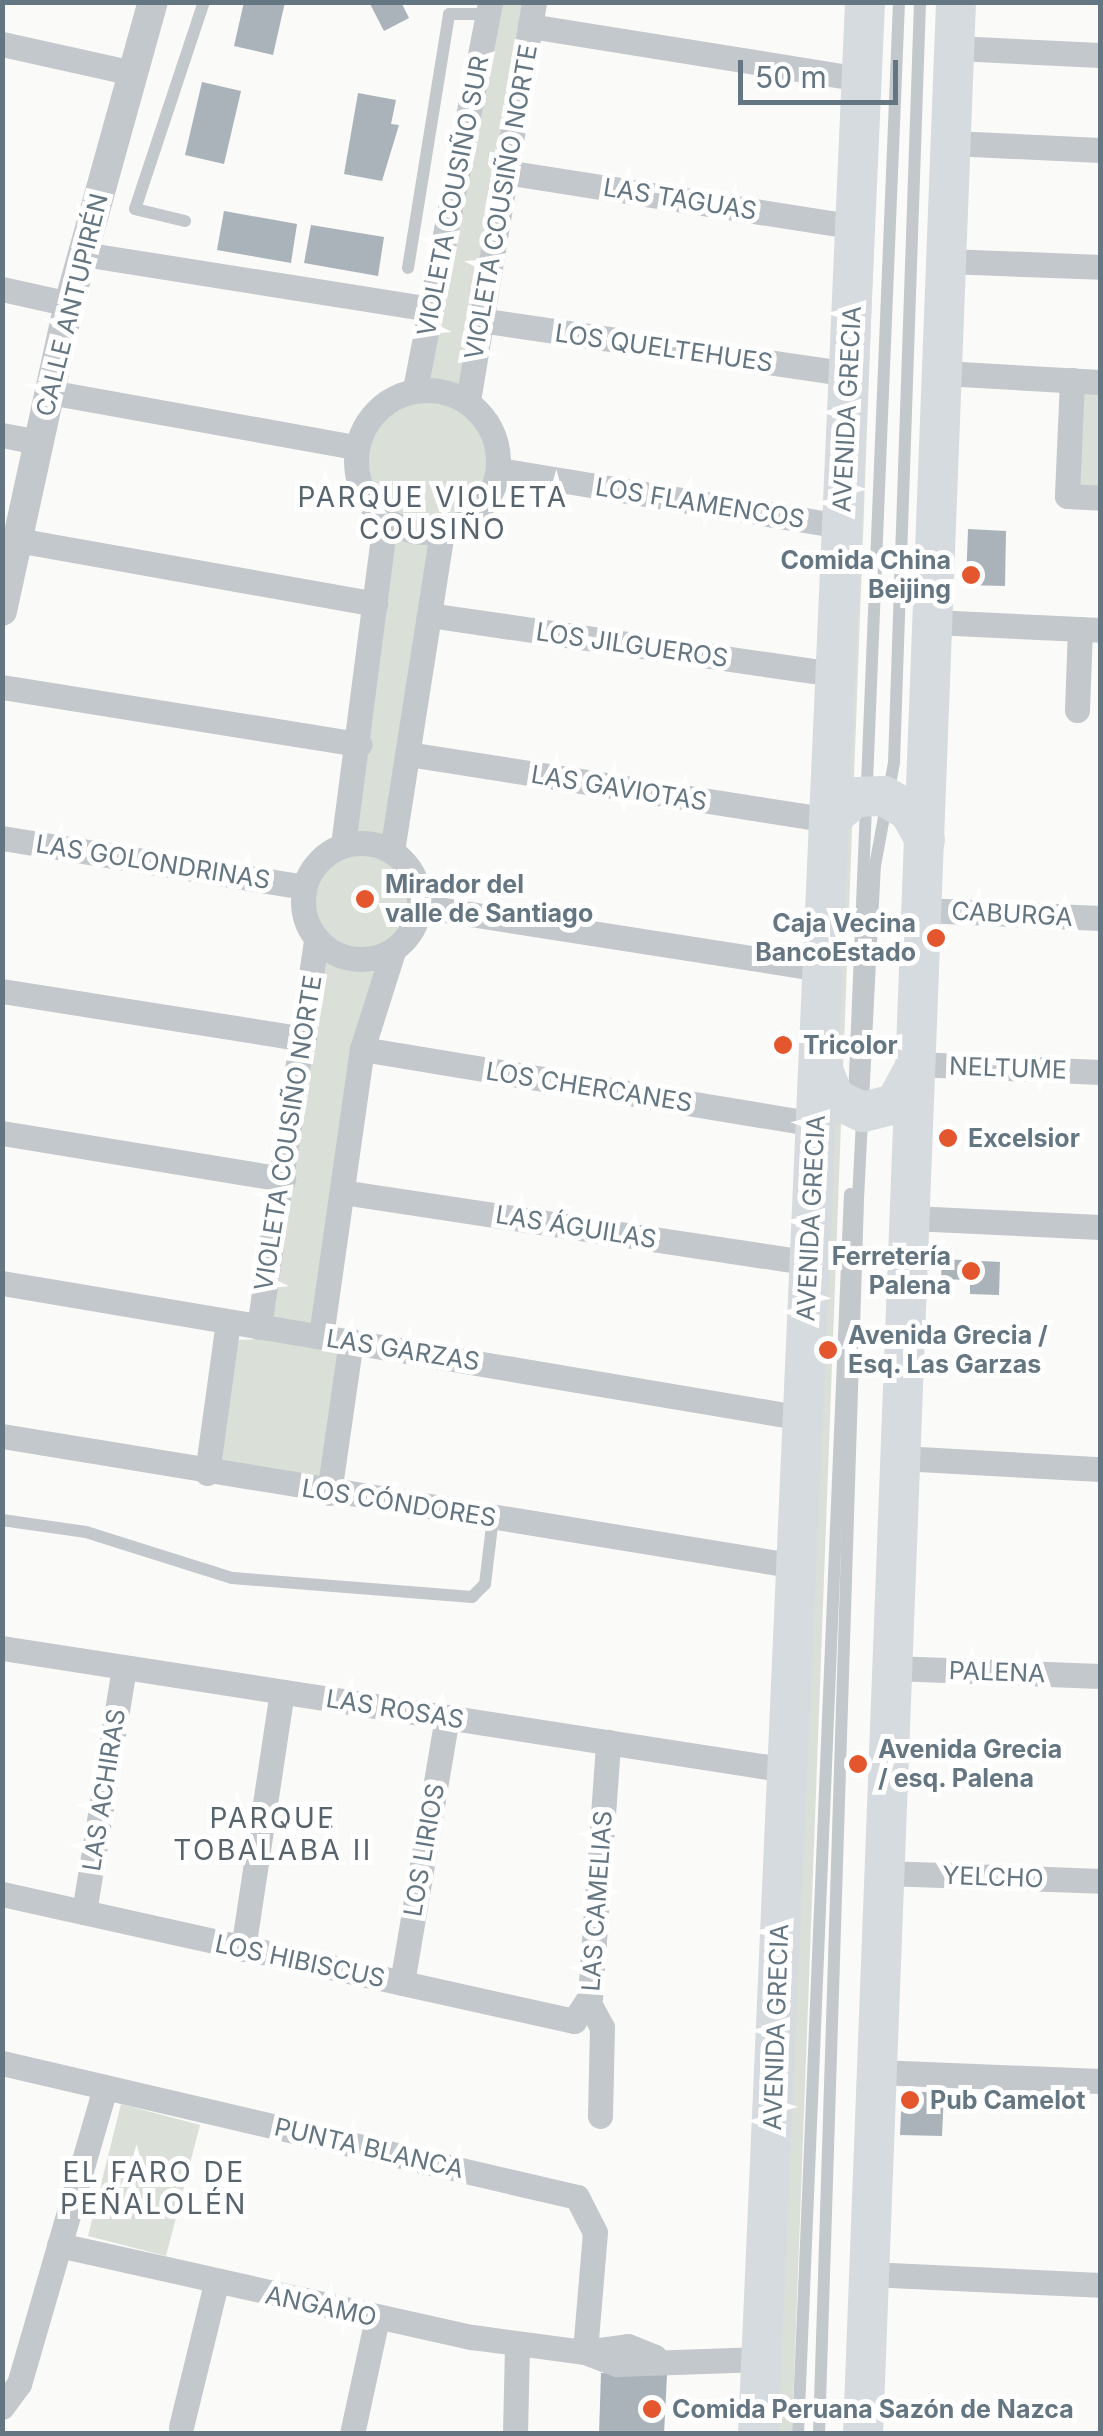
<!DOCTYPE html>
<meta charset="utf-8">
<style>
body{margin:0}
#map{position:relative;width:1103px;height:2436px;overflow:hidden;background:#fafaf8;font-family:Inter,sans-serif}
div>[style]{position:absolute}
.green>*{inset:0;background:#dadfd7}
.building>*{inset:0;background:#aab3b9}
.service>*{height:12px;margin:-6px;padding:0 6px;transform-origin:6px;border-radius:6px;background:#c3c8cc}
.minor>*{height:25px;margin:-12.5px;padding:0 12.5px;transform-origin:12.5px;border-radius:12.5px;background:#c3c8cc}
.minor>.ring{margin:-12.5px;padding:0;box-sizing:content-box;background:none;border:25px solid #c3c8cc;border-radius:50%}
.tertiary>*{height:30px;margin:-15px;padding:0 15px;transform-origin:15px;border-radius:15px;background:#c3c8cc}
.primary>*{height:40px;margin:-20px;padding:0 20px;transform-origin:20px;border-radius:20px;background:#d6dbdf}
.dots>*{width:28px;height:28px;translate:-50% -50%;box-sizing:border-box;border:5px solid #fff;border-radius:50%}
span{translate:-50% -50%;white-space:nowrap;text-align:center;line-height:1.15;-webkit-text-stroke:10px #fff;paint-order:stroke}
.street-label{font-size:25px;color:#657683}
.poi-label{font-size:25px;color:#657683;font-weight:700}
.right{translate:-100% -50%;text-align:right}
.left{translate:0 -50%;text-align:left}
.neighbourhood-label{font-size:28px;color:#57646e;letter-spacing:2.5px}
.frame{position:absolute;inset:0;border:5px solid #657683;pointer-events:none}
.scale{position:absolute;left:738px;top:60px;width:160px;height:45px;box-sizing:border-box;border:5px solid #657683;border-top:0;padding-left:12px;font-size:30px;line-height:35px;white-space:nowrap;color:#657683;-webkit-text-stroke:8px #fff;paint-order:stroke}
</style>
<div id="map">
<div class="green">
<div style="clip-path:polygon(883px 2px,792px 2433px,770px 2434px)"></div>
<div style="clip-path:polygon(490px 3px,530px 3px,463px 407px,485px 432px,492px 466px,484px 492px,440px 525px,389px 857px,407px 878px,413px 906px,389px 946px,314px 1342px,341px 1350px,325px 1487px,214px 1470px,238px 1340px,261px 1339px,323px 935px,312px 921px,310px 888px,345px 851px,389px 513px,364px 473px,364px 448px,374px 424px,417px 396px)"></div>
<div style="clip-path:polygon(1077px 387px,1100px 388px,1100px 492px,1072px 490px)"></div>
<div style="clip-path:polygon(121px 2104px,200px 2125px,166px 2256px,88px 2236px)"></div>
</div>
<div class="building">
<div style="clip-path:polygon(244px 2px,285px 2px,273px 55px,234px 46px)"></div>
<div style="clip-path:polygon(369px 2px,401px 2px,409px 18px,384px 31px)"></div>
<div style="clip-path:polygon(202px 82px,241px 91px,224px 164px,185px 155px)"></div>
<div style="clip-path:polygon(358px 93px,396px 100px,391px 124px,399px 125px,382px 181px,344px 174px)"></div>
<div style="clip-path:polygon(224px 211px,297px 224px,291px 263px,217px 250px)"></div>
<div style="clip-path:polygon(311px 225px,384px 237px,378px 276px,304px 263px)"></div>
<div style="clip-path:polygon(968px 529px,1006px 531px,1005px 586px,966px 585px)"></div>
<div style="clip-path:polygon(942px 1259px,1000px 1262px,999px 1295px,970px 1294px,970px 1280px,941px 1279px)"></div>
<div style="clip-path:polygon(902px 2091px,944px 2093px,942px 2136px,900px 2135px)"></div>
<div style="clip-path:polygon(601px 2373px,667px 2375px,664px 2434px,599px 2434px)"></div>
</div>
<div class="service">
<div style="left:185px;top:221px;width:51px;rotate:-166.5deg"></div>
<div style="left:135px;top:209px;width:218px;rotate:-71.6deg"></div>
<div style="left:408px;top:268px;width:257px;rotate:-80.8deg"></div>
<div style="left:449px;top:14px;width:39px"></div>
<div style="left:854px;top:1099px;width:1098px;rotate:-87.65deg"></div>
<div style="left:2px;top:1520px;width:85px;rotate:8.1deg"></div>
<div style="left:86px;top:1532px;width:153px;rotate:17.5deg"></div>
<div style="left:232px;top:1578px;width:241px;rotate:4.5deg"></div>
<div style="left:472px;top:1597px;width:18px;rotate:-45deg"></div>
<div style="left:485px;top:1584px;width:66px;rotate:-83.1deg"></div>
<div style="left:798px;top:2434px;width:1241px;rotate:-87.6deg"></div>
<div style="left:819px;top:2434px;width:1236px;rotate:-88.19deg"></div>
<div style="left:858px;top:1199px;width:333px;rotate:-87.1deg"></div>
<div style="left:875px;top:866px;width:106px;rotate:-79.6deg"></div>
<div style="left:894px;top:762px;width:760px;rotate:-88.04deg"></div>
</div>
<div class="minor">
<div style="left:530px;top:26px;width:335px;rotate:9.1deg"></div>
<div style="left:2px;top:44px;width:134px;rotate:12.5deg"></div>
<div style="left:955px;top:48px;width:145px;rotate:2.8deg"></div>
<div style="left:951px;top:143px;width:149px;rotate:2.7deg"></div>
<div style="left:505px;top:172px;width:354px;rotate:8.9deg"></div>
<div style="left:83px;top:254px;width:351px;rotate:9deg"></div>
<div style="left:947px;top:261px;width:153px;rotate:2.2deg"></div>
<div style="left:2px;top:289px;width:69px;rotate:12.6deg"></div>
<div style="left:480px;top:320px;width:373px;rotate:8.3deg"></div>
<div style="left:943px;top:373px;width:157px;rotate:3.3deg"></div>
<div style="left:1072px;top:380px;width:116px;rotate:92.5deg"></div>
<div style="left:1067px;top:496px;width:33px;rotate:3deg"></div>
<div style="left:415px;top:389px;width:394px;rotate:-79deg"></div>
<div class="ring" style="left:356px;top:390px;width:117px;height:117px"></div>
<div style="left:49px;top:392px;width:312px;rotate:10.2deg"></div>
<div style="left:468px;top:401px;width:404px;rotate:-80.6deg"></div>
<div style="left:2px;top:435px;width:36px;rotate:11deg"></div>
<div style="left:499px;top:470px;width:348px;rotate:9.3deg"></div>
<div style="left:17px;top:540px;width:364px;rotate:10.1deg"></div>
<div style="left:429px;top:615px;width:410px;rotate:8.3deg"></div>
<div style="left:933px;top:622px;width:167px;rotate:2.7deg"></div>
<div style="left:2px;top:687px;width:362px;rotate:9.1deg"></div>
<div style="left:1077px;top:710px;width:81px;rotate:-87.9deg"></div>
<div style="left:408px;top:754px;width:426px;rotate:8.9deg"></div>
<div style="left:2px;top:838px;width:306px;rotate:9.2deg"></div>
<div class="ring" style="left:303px;top:843px;width:91px;height:91px"></div>
<div style="left:343px;top:845px;width:328px;rotate:-82.6deg"></div>
<div style="left:392px;top:851px;width:323px;rotate:-81.1deg"></div>
<div style="left:419px;top:906px;width:408px;rotate:8.9deg"></div>
<div style="left:923px;top:910px;width:177px;rotate:2.6deg"></div>
<div style="left:2px;top:991px;width:306px;rotate:9deg"></div>
<div style="left:362px;top:1049px;width:459px;rotate:9.4deg"></div>
<div style="left:916px;top:1064px;width:184px;rotate:2.5deg"></div>
<div style="left:2px;top:1133px;width:285px;rotate:9.3deg"></div>
<div style="left:342px;top:1192px;width:472px;rotate:8.6deg"></div>
<div style="left:911px;top:1218px;width:189px;rotate:2.7deg"></div>
<div style="left:2px;top:1283px;width:812px;rotate:9.57deg"></div>
<div style="left:259px;top:1327px;width:391px;rotate:-81.6deg"></div>
<div style="left:321px;top:1336px;width:290px;rotate:-81.9deg"></div>
<div style="left:362px;top:1049px;width:103px;rotate:-72.4deg"></div>
<div style="left:2px;top:1436px;width:805px;rotate:9.3deg"></div>
<div style="left:901px;top:1458px;width:199px;rotate:3.2deg"></div>
<div style="left:207px;top:1473px;width:152px;rotate:-82.1deg"></div>
<div style="left:329px;top:1493px;width:154px;rotate:-81.8deg"></div>
<div style="left:2px;top:1648px;width:794px;rotate:8.83deg"></div>
<div style="left:893px;top:1668px;width:207px;rotate:2.2deg"></div>
<div style="left:885px;top:1873px;width:215px;rotate:2.1deg"></div>
<div style="left:2px;top:1894px;width:586px;rotate:12.52deg"></div>
<div style="left:574px;top:2021px;width:30px;rotate:-57deg"></div>
<div style="left:590px;top:1996px;width:255px;rotate:-85.9deg"></div>
<div style="left:84px;top:1912px;width:248px;rotate:-80.7deg"></div>
<div style="left:243px;top:1949px;width:260px;rotate:-81.4deg"></div>
<div style="left:402px;top:1983px;width:270px;rotate:-80.4deg"></div>
<div style="left:589px;top:2003px;width:27px;rotate:62deg"></div>
<div style="left:602px;top:2027px;width:89px;rotate:91.3deg"></div>
<div style="left:2px;top:2063px;width:590px;rotate:13.12deg"></div>
<div style="left:577px;top:2197px;width:39px;rotate:63deg"></div>
<div style="left:595px;top:2232px;width:120px;rotate:94.8deg"></div>
<div style="left:877px;top:2072px;width:223px;rotate:2.3deg"></div>
<div style="left:59px;top:2245px;width:423px;rotate:12.6deg"></div>
<div style="left:472px;top:2337px;width:114px;rotate:7.6deg"></div>
<div style="left:585px;top:2352px;width:43px;rotate:-7.9deg"></div>
<div style="left:628px;top:2346px;width:29px;rotate:22deg"></div>
<div style="left:869px;top:2274px;width:231px;rotate:2.7deg"></div>
<div style="left:585px;top:2352px;width:34px;rotate:21deg"></div>
<div style="left:617px;top:2364px;width:145px;rotate:-2deg"></div>
<div style="left:2px;top:2407px;width:29px;rotate:-54deg"></div>
<div style="left:19px;top:2384px;width:308px;rotate:-73.8deg"></div>
<div style="left:181px;top:2427px;width:148px;rotate:-76.3deg"></div>
<div style="left:352px;top:2434px;width:119px;rotate:-77.8deg"></div>
<div style="left:515px;top:2434px;width:89px;rotate:-88.7deg"></div>
</div>
<div class="tertiary">
<div style="left:2px;top:611px;width:314px;rotate:-77.7deg"></div>
<div style="left:69px;top:304px;width:313px;rotate:-74.5deg"></div>
</div>
<div class="primary">
<div style="left:829px;top:820px;width:35px;rotate:-41deg"></div>
<div style="left:855px;top:797px;width:29px;rotate:-2deg"></div>
<div style="left:884px;top:796px;width:29px;rotate:31deg"></div>
<div style="left:909px;top:811px;width:33px;rotate:61deg"></div>
<div style="left:819px;top:1061px;width:41px;rotate:67.2deg"></div>
<div style="left:835px;top:1099px;width:31px;rotate:25deg"></div>
<div style="left:863px;top:1112px;width:33px;rotate:-14deg"></div>
<div style="left:895px;top:1104px;width:42px;rotate:-61.6deg"></div>
<div style="left:758px;top:2434px;width:2434px;rotate:-87.48deg"></div>
<div style="left:863px;top:2434px;width:2434px;rotate:-87.81deg"></div>
</div>
<div class="dots">
<div style="left:971px;top:575px;background:#e4572e"></div>
<div style="left:365px;top:899px;background:#e4572e"></div>
<div style="left:936px;top:938px;background:#e4572e"></div>
<div style="left:783px;top:1045px;background:#e4572e"></div>
<div style="left:948px;top:1138px;background:#e4572e"></div>
<div style="left:971px;top:1271px;background:#e4572e"></div>
<div style="left:828px;top:1350px;background:#e4572e"></div>
<div style="left:858px;top:1764px;background:#e4572e"></div>
<div style="left:910px;top:2100px;background:#e4572e"></div>
<div style="left:652px;top:2409px;background:#e4572e"></div>
</div>
<div class="street-label">
<span style="left:453px;top:196px;rotate:-79deg">VIOLETA COUSIÑO SUR</span>
<span style="left:680px;top:199px;rotate:9deg">LAS TAGUAS</span>
<span style="left:501px;top:202px;rotate:-80deg">VIOLETA COUSIÑO NORTE</span>
<span style="left:72px;top:305px;rotate:-76deg">CALLE ANTUPIRÉN</span>
<span style="left:664px;top:348px;rotate:8deg">LOS QUELTEHUES</span>
<span style="left:847px;top:409px;rotate:-87deg">AVENIDA GRECIA</span>
<span style="left:700px;top:503px;rotate:9deg">LOS FLAMENCOS</span>
<span style="left:632px;top:645px;rotate:8deg">LOS JILGUEROS</span>
<span style="left:619px;top:788px;rotate:9deg">LAS GAVIOTAS</span>
<span style="left:153px;top:862px;rotate:9deg">LAS GOLONDRINAS</span>
<span style="left:1012px;top:914px;rotate:3deg">CABURGA</span>
<span style="left:1008px;top:1068px;rotate:2deg">NELTUME</span>
<span style="left:589px;top:1087px;rotate:9deg">LOS CHERCANES</span>
<span style="left:288px;top:1133px;rotate:-81deg">VIOLETA COUSIÑO NORTE</span>
<span style="left:811px;top:1218px;rotate:-87deg">AVENIDA GRECIA</span>
<span style="left:576px;top:1227px;rotate:9deg">LAS ÁGUILAS</span>
<span style="left:403px;top:1350px;rotate:9deg">LAS GARZAS</span>
<span style="left:399px;top:1503px;rotate:9deg">LOS CÓNDORES</span>
<span style="left:997px;top:1672px;rotate:2deg">PALENA</span>
<span style="left:395px;top:1709px;rotate:9deg">LAS ROSAS</span>
<span style="left:104px;top:1790px;rotate:-81deg">LAS ACHIRAS</span>
<span style="left:424px;top:1850px;rotate:-80deg">LOS LIRIOS</span>
<span style="left:993px;top:1877px;rotate:2deg">YELCHO</span>
<span style="left:597px;top:1901px;rotate:-86deg">LAS CAMELIAS</span>
<span style="left:300px;top:1961px;rotate:12deg">LOS HIBISCUS</span>
<span style="left:776px;top:2027px;rotate:-88deg">AVENIDA GRECIA</span>
<span style="left:369px;top:2148px;rotate:13deg">PUNTA BLANCA</span>
<span style="left:321px;top:2306px;rotate:12deg">ANGAMO</span>
</div>
<div class="poi-label">
<span class="right" style="left:951px;top:575px">Comida China<br>Beijing</span>
<span class="left" style="left:385px;top:899px">Mirador del<br>valle de Santiago</span>
<span class="right" style="left:916px;top:938px">Caja Vecina<br>BancoEstado</span>
<span class="left" style="left:803px;top:1045px">Tricolor</span>
<span class="left" style="left:968px;top:1138px">Excelsior</span>
<span class="right" style="left:951px;top:1271px">Ferretería<br>Palena</span>
<span class="left" style="left:848px;top:1350px">Avenida Grecia /<br>Esq. Las Garzas</span>
<span class="left" style="left:878px;top:1764px">Avenida Grecia<br>/ esq. Palena</span>
<span class="left" style="left:930px;top:2100px">Pub Camelot</span>
<span class="left" style="left:672px;top:2409px">Comida Peruana Sazón de Nazca</span>
</div>
<div class="neighbourhood-label">
<span style="left:433px;top:513px">PARQUE VIOLETA<br>COUSIÑO</span>
<span style="left:273px;top:1834px">PARQUE<br>TOBALABA II</span>
<span style="left:154px;top:2188px">EL FARO DE<br>PEÑALOLÉN</span>
</div>
<div class="frame"></div>
<div class="scale">50 m</div>
</div>
